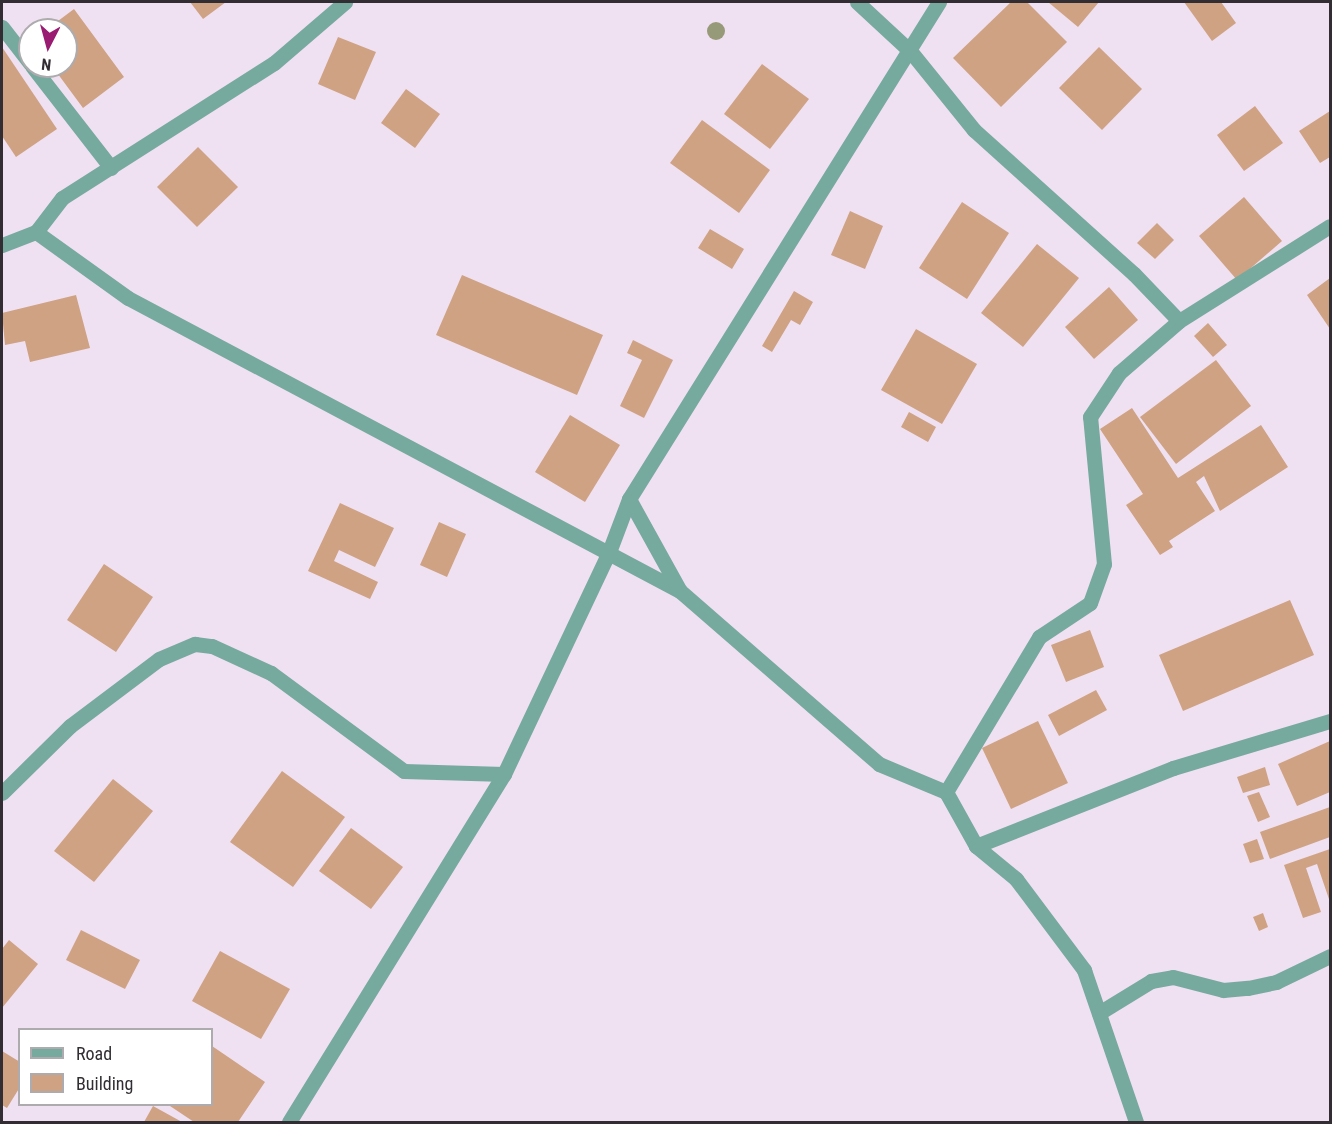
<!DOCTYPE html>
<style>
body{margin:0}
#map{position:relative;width:1332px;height:1124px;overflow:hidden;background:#f0e1f2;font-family:"Roboto Condensed",sans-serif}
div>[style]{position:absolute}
.building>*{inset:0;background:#cea283}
.street>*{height:15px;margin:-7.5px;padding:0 7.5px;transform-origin:7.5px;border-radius:7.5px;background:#77aa9e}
.trees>*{width:18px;height:18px;margin:-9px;border-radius:50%;background:#979a79}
span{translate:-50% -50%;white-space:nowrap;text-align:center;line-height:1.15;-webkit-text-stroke:6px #fff;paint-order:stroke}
.frame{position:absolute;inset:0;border:3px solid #322d33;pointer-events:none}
.legend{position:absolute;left:18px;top:1028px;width:195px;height:78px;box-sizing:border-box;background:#fff;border:2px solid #adabad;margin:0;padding:8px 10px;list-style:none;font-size:18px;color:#322d33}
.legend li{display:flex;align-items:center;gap:12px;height:30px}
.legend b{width:30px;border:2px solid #adabad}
.north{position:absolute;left:18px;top:18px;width:60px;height:60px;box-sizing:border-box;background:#fff;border:2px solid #adabad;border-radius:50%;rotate:186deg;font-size:16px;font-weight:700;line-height:24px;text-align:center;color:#322d33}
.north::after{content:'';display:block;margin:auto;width:21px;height:27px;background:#991b72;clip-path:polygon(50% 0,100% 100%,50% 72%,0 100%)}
</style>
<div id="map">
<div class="building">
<div style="clip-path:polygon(190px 2px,226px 2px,203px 19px)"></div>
<div style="clip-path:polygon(1011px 2px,1027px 2px,1067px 42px,1001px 107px,953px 58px)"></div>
<div style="clip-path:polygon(1048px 2px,1099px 2px,1078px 27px)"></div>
<div style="clip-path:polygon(1184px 2px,1221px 2px,1236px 23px,1212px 41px)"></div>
<div style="clip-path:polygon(74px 9px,124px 77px,83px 108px,52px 66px,66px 66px,66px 30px,46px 30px)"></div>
<div style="clip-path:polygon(338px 37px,376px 52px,355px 100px,318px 84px)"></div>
<div style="clip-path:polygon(2px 47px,57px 129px,16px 157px,2px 136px)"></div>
<div style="clip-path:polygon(1099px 47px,1142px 89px,1102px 130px,1059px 88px)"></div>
<div style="clip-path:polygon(762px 64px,809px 99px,770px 149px,724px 114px)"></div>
<div style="clip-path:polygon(406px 89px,440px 114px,415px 148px,381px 123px)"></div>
<div style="clip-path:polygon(1255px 106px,1283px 143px,1244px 171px,1217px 135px)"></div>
<div style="clip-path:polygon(1330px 111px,1330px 157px,1320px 163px,1299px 131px)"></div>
<div style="clip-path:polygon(702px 120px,770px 170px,739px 213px,670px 163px)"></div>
<div style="clip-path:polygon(198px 147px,238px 187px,197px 227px,157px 187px)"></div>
<div style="clip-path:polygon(1244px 197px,1282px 241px,1237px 280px,1199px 236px)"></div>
<div style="clip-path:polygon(962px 202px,1009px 233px,967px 299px,919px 268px)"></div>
<div style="clip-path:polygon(850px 211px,883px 226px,865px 269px,831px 255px)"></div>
<div style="clip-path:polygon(1157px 223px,1174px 240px,1155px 259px,1137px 243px)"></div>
<div style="clip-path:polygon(710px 229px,744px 249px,732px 269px,698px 248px)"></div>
<div style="clip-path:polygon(1037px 244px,1079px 278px,1023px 347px,981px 313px)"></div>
<div style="clip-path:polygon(462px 275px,603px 335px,577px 395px,436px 335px)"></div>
<div style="clip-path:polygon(1330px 278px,1330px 329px,1307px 295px)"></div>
<div style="clip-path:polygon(1109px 287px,1138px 320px,1094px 359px,1065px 327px)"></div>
<div style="clip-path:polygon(794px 291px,813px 302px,800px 325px,791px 320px,772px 352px,762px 346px)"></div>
<div style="clip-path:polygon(76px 295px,90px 348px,30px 362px,25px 341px,5px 345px,2px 313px)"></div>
<div style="clip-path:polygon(1208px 323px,1227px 345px,1213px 357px,1194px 336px)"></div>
<div style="clip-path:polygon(916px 329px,977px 364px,942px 424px,881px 390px)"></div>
<div style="clip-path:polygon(633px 340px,673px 360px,644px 418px,620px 406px,642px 360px,627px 353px)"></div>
<div style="clip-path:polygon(1216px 360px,1251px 406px,1176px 464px,1140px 417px)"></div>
<div style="clip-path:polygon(1132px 408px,1178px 478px,1261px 425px,1288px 467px,1220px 511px,1204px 476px,1196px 482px,1215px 511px,1169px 541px,1173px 547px,1160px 555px,1126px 505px,1143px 494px,1100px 429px)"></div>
<div style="clip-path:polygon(909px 412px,936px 427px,928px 442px,901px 427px)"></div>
<div style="clip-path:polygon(570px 415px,620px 445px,585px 502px,535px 472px)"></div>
<div style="clip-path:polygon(340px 503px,394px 528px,375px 567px,339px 550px,334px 561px,378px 582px,370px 599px,308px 571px)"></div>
<div style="clip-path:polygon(439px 522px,466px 534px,447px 577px,420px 565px)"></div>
<div style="clip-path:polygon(104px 564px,153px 597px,116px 652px,67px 620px)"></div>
<div style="clip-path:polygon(1290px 600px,1314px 655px,1183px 711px,1159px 655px)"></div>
<div style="clip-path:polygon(1090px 630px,1104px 667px,1066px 682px,1051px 645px)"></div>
<div style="clip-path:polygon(1096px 690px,1107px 710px,1059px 736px,1048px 715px)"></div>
<div style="clip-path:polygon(1038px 721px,1068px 783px,1011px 809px,982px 748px)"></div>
<div style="clip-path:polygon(1330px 741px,1330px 792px,1297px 806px,1278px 764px)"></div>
<div style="clip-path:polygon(1265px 767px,1270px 785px,1243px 793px,1237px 777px)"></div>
<div style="clip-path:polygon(282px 771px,345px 817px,293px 887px,230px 842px)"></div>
<div style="clip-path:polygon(113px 779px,153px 811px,94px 882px,54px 851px)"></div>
<div style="clip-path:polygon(1259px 792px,1270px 817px,1258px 822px,1247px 796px)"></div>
<div style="clip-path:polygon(1330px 807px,1330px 837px,1270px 859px,1260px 832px)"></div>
<div style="clip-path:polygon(351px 828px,403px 867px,371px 909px,319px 871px)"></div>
<div style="clip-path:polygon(1257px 839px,1264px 859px,1250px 863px,1243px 844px)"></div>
<div style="clip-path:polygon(1330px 849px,1330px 902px,1317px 864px,1306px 868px,1321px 912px,1303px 918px,1284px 865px)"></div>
<div style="clip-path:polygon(1263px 913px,1268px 927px,1259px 931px,1253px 917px)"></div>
<div style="clip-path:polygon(81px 930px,140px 960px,125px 989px,66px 960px)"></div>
<div style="clip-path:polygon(9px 940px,38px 964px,2px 1008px,2px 949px)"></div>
<div style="clip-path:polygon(220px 951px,290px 989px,261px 1039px,192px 1001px)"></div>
<div style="clip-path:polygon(212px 1046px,265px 1082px,238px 1122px,194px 1122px,167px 1104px,212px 1104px)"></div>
<div style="clip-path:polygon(2px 1051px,20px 1062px,20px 1087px,7px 1108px,2px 1105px)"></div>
<div style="clip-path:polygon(153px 1106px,182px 1122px,144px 1122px)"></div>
</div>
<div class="street">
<div style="left:857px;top:2px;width:74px;rotate:42.8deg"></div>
<div style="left:911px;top:52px;width:100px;rotate:51.1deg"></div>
<div style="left:974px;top:130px;width:215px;rotate:42deg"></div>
<div style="left:1134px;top:274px;width:65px;rotate:46.2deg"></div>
<div style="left:2px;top:27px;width:46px;rotate:52.1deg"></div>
<div style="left:32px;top:66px;width:129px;rotate:52.2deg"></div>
<div style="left:36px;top:232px;width:43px;rotate:-52.6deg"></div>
<div style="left:62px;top:198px;width:251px;rotate:-32.5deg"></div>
<div style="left:274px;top:63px;width:94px;rotate:-40.7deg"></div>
<div style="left:2px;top:245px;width:36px;rotate:-21deg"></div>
<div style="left:36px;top:232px;width:113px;rotate:35.7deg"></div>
<div style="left:128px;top:298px;width:625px;rotate:27.96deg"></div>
<div style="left:680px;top:591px;width:264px;rotate:41deg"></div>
<div style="left:879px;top:764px;width:73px;rotate:22.7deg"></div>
<div style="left:946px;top:792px;width:62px;rotate:60.9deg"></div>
<div style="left:976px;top:846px;width:52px;rotate:39.5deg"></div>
<div style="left:1016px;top:879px;width:114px;rotate:53.2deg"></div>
<div style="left:1084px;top:970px;width:161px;rotate:71.1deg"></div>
<div style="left:629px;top:499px;width:105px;rotate:61deg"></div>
<div style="left:946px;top:792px;width:181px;rotate:-59deg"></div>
<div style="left:1039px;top:637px;width:61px;rotate:-33.7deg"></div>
<div style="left:1090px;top:603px;width:41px;rotate:-70.3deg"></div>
<div style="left:1104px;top:564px;width:148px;rotate:-95.4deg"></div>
<div style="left:1090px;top:417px;width:53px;rotate:-56.6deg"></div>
<div style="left:1119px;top:373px;width:79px;rotate:-40.9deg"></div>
<div style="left:1179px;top:321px;width:178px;rotate:-32.2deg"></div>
<div style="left:2px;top:793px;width:95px;rotate:-44.6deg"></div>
<div style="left:70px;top:726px;width:111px;rotate:-37deg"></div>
<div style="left:159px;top:659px;width:39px;rotate:-23deg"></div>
<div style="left:195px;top:644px;width:17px;rotate:7deg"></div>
<div style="left:212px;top:646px;width:65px;rotate:24.6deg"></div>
<div style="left:271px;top:673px;width:165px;rotate:36.4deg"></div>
<div style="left:404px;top:771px;width:100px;rotate:1.7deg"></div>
<div style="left:976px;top:846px;width:212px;rotate:-21.6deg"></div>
<div style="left:1173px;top:768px;width:164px;rotate:-16.7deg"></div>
<div style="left:1099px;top:1013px;width:61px;rotate:-31.6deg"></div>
<div style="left:1151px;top:981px;width:22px;rotate:-10deg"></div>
<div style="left:1173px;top:977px;width:52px;rotate:14.6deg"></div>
<div style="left:1223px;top:990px;width:25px;rotate:-5deg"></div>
<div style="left:1248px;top:988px;width:29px;rotate:-12deg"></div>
<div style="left:1276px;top:982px;width:60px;rotate:-25.7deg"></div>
<div style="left:289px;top:1122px;width:409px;rotate:-58.3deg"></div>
<div style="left:504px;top:774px;width:246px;rotate:-64.7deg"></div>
<div style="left:609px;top:552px;width:57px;rotate:-69.3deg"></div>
<div style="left:629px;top:499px;width:586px;rotate:-58.05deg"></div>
</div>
<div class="trees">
<div style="left:716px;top:31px"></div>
</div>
<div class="frame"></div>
<ul class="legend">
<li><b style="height:8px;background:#77aa9e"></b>Road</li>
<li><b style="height:16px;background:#cea283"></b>Building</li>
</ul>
<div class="north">N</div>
</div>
